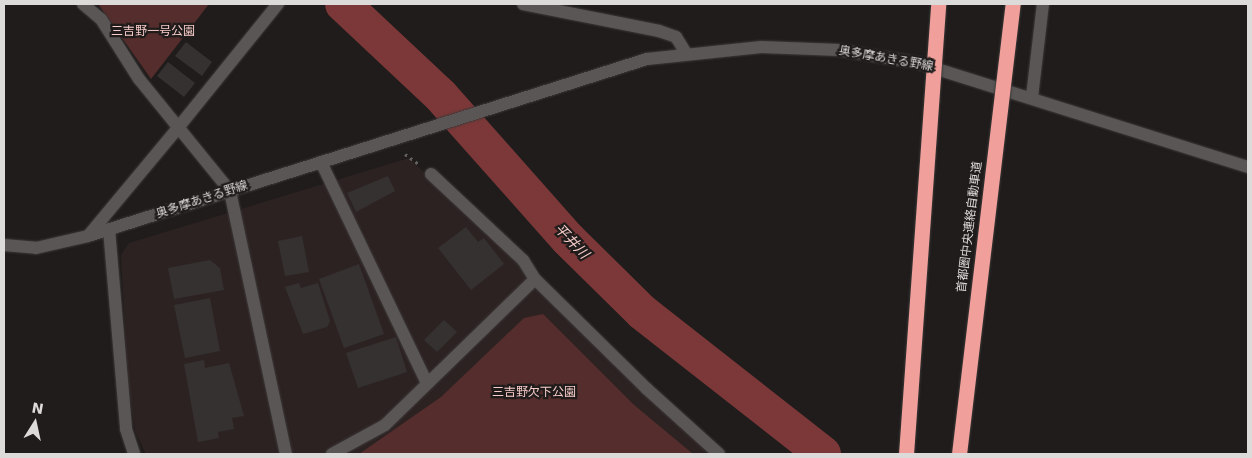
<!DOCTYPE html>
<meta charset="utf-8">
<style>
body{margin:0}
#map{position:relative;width:1252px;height:458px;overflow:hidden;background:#1f1c1b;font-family:"DejaVu Sans","Noto Sans JP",sans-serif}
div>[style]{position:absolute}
.built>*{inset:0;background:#2d2222}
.green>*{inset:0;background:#542d2c}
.river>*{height:36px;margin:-18px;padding:0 18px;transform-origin:18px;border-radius:18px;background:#7c3838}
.building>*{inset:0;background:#353131}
.path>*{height:3px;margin-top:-1.5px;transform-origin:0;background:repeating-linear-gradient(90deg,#625f5f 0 2.5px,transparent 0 6.5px)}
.roads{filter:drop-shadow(0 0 1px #3c3939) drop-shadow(0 0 1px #3c3939)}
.minor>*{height:12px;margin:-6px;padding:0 6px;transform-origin:6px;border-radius:6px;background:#5b5656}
.tertiary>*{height:12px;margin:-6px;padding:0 6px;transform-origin:6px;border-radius:6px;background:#5b5656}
.secondary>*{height:12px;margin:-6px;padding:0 6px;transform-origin:6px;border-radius:6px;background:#5b5656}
.bridges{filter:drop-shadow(0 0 1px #3c3939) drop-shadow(0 0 1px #3c3939)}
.motorway-bridge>*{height:15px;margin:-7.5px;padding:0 7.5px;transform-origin:7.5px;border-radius:7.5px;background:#f19f9b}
span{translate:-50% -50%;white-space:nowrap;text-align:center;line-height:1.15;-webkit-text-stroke:4.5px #1f1c1b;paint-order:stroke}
.park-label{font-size:12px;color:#f8ccca}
.street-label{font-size:12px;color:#dddada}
.water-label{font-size:14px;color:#facecb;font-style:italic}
.frame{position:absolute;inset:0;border:5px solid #dddada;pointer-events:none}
.north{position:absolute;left:10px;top:398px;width:50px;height:50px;-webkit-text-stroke:4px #1f1c1b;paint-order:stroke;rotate:10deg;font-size:14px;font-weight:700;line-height:20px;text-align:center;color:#dddada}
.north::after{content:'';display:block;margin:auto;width:18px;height:22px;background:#dddada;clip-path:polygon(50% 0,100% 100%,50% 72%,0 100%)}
</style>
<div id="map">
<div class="built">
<div style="clip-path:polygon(409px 158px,535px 279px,719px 454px,146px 454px,135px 431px,128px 381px,121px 255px,129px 243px)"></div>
</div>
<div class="green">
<div style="clip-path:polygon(98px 4px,209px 4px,151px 79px)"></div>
<div style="clip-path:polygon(543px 314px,633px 404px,693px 454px,359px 454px,441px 397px,524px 318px)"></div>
</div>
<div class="river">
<div style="left:343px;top:4px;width:134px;rotate:43.2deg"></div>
<div style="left:441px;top:96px;width:191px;rotate:48.4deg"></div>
<div style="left:568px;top:239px;width:104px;rotate:44.6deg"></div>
<div style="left:642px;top:312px;width:230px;rotate:38.1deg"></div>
</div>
<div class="building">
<div style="clip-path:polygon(186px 42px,212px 62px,202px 76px,175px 56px)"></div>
<div style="clip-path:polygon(168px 62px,195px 83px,184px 97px,157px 76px)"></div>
<div style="clip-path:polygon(388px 176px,395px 191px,356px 212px,347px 193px)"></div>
<div style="clip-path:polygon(466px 227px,478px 242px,484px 238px,504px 264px,471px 290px,438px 248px)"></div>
<div style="clip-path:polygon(302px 236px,309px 272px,285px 276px,278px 241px)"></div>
<div style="clip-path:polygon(210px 260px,220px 268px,224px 290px,174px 299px,168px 268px)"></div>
<div style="clip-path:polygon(359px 264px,384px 334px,344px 348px,319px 279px)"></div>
<div style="clip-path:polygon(299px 283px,301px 288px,318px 283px,330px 321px,327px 327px,303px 334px,285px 287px)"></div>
<div style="clip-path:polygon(210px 298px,220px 351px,185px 358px,174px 305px)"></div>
<div style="clip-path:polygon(444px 320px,457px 332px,437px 352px,424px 340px)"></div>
<div style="clip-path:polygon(396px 337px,407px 372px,358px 388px,346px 353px)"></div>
<div style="clip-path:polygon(204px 360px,205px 368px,229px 363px,244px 416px,232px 418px,234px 429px,218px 432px,219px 438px,198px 442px,184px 364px)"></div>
</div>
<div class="path">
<div style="left:405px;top:154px;width:17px;rotate:36deg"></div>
</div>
<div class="roads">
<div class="minor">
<div style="left:523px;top:4px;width:139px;rotate:11.2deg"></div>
<div style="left:659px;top:31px;width:18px;rotate:19deg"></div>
<div style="left:676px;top:37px;width:19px;rotate:58deg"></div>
<div style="left:1032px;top:97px;width:94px;rotate:-83.3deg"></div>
<div style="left:177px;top:129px;width:161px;rotate:-51.1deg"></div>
<div style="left:321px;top:162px;width:243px;rotate:64.4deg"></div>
<div style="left:431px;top:174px;width:126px;rotate:43.1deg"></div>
<div style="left:523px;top:260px;width:22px;rotate:58deg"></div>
<div style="left:535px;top:279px;width:157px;rotate:44.5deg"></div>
<div style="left:647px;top:389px;width:97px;rotate:42.1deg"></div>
<div style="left:109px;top:229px;width:201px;rotate:85.1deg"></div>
<div style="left:126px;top:429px;width:26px;rotate:72deg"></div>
<div style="left:332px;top:454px;width:60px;rotate:-28.7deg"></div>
<div style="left:385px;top:425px;width:209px;rotate:-44.2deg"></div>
</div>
<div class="tertiary">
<div style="left:83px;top:4px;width:23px;rotate:40deg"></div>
<div style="left:101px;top:19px;width:71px;rotate:57.7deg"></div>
<div style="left:139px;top:79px;width:144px;rotate:50.9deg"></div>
<div style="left:230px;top:191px;width:269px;rotate:78deg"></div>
<div style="left:88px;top:236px;width:139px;rotate:-50.2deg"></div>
</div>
<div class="secondary">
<div style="left:4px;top:245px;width:32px;rotate:5deg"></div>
<div style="left:36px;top:248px;width:53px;rotate:-13deg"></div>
<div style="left:88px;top:236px;width:586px;rotate:-17.57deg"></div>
<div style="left:647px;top:59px;width:115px;rotate:-6deg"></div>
<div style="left:761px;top:47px;width:78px;rotate:2.2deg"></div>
<div style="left:839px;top:50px;width:80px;rotate:9.3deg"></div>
<div style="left:918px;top:63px;width:346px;rotate:17.5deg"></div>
</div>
</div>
<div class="bridges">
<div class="motorway-bridge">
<div style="left:906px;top:454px;width:451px;rotate:-85.9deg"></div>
<div style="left:959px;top:454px;width:453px;rotate:-83.2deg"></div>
</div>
</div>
<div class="park-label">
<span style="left:153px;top:32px">三吉野一号公園</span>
<span style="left:534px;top:393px">三吉野欠下公園</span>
</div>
<div class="street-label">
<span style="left:886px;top:59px;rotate:10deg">奥多摩あきる野線</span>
<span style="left:202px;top:200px;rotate:-18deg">奥多摩あきる野線</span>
<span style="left:970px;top:227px;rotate:-83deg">首都圏中央連絡自動車道</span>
</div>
<div class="water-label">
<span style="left:572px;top:241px;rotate:46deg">平井川</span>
</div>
<div class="frame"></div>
<div class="north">N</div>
</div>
